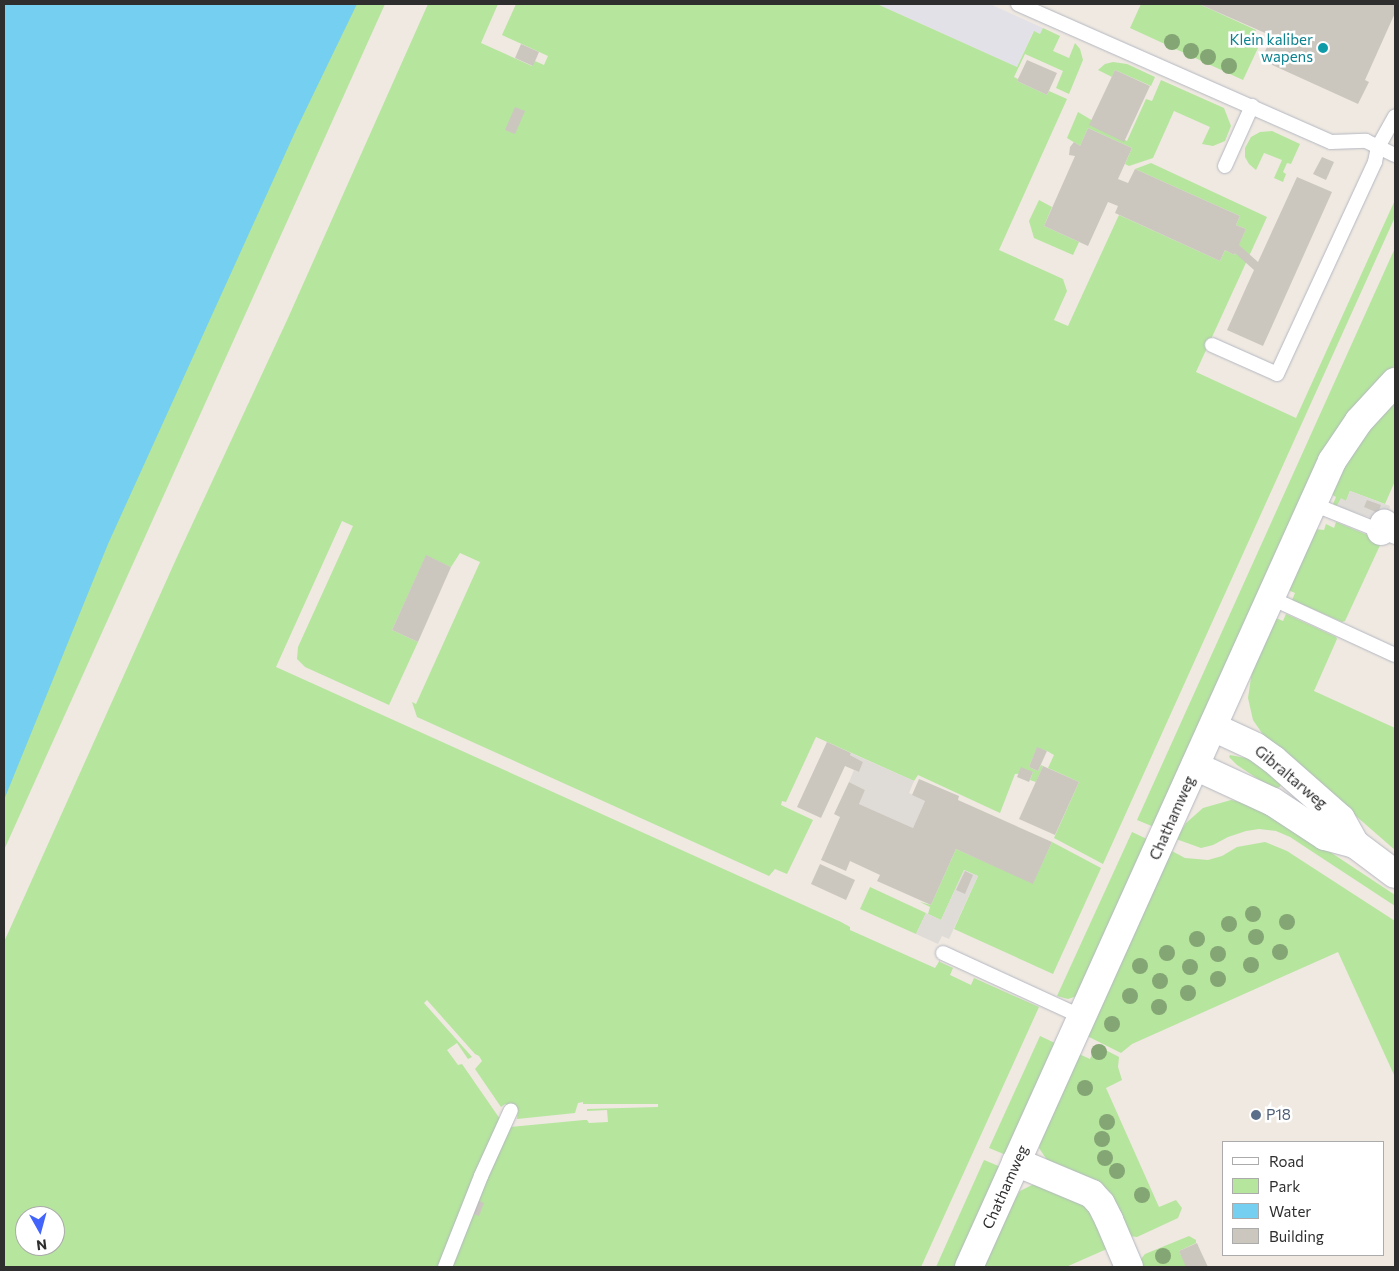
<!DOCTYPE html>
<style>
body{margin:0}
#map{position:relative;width:1399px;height:1271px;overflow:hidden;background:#efe9e1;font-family:Commissioner,sans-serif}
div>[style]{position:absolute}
.industrial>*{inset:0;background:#e3e1e8}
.green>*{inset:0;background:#b6e59e}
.plaza>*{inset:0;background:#dfdcd8}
.water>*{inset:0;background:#75cff0}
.building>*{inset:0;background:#cbc7bf}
.roads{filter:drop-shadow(0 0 1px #b4b7c1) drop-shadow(0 0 1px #b4b7c1)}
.lane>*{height:14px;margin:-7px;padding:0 7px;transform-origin:7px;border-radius:7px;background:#fff}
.street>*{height:28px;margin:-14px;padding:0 14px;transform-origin:14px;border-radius:14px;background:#fff}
.trees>*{width:16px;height:16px;margin:-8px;border-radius:50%;background:#84a574}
.dots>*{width:14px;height:14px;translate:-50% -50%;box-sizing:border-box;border:2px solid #fff;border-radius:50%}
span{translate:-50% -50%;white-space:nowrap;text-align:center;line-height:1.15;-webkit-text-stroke:5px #fff;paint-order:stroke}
.culture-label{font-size:15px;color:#0d838f}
.right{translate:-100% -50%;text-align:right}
.street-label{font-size:15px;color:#2e2e2e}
.service-label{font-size:15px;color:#4e5e75}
.left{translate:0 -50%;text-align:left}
.frame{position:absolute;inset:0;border:5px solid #2e2e2e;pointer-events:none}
.legend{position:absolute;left:1222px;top:1141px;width:162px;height:115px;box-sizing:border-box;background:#fff;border:1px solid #ababab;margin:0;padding:6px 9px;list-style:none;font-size:15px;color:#2e2e2e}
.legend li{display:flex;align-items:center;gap:10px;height:25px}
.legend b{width:25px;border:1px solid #ababab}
.north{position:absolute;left:15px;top:1206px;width:50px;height:50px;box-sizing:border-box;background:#fff;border:1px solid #ababab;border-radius:50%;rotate:173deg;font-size:14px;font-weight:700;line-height:20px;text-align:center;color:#2e2e2e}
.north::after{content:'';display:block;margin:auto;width:18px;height:22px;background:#4264fb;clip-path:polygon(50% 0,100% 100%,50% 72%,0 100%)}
</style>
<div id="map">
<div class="industrial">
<div style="clip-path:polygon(877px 4px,990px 4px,1043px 28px,1041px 35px,1033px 32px,1017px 67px)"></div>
</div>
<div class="green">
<div style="clip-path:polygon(246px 4px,385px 4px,4px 850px,4px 255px)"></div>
<div style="clip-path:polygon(evenodd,428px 4px,498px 4px,481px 43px,532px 66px,535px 61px,544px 65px,548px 56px,502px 35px,516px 4px,877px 4px,1017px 67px,1034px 31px,1040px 34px,1043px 28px,1060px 36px,1053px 51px,1069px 58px,1075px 43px,1080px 49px,1083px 60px,1069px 94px,1056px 88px,1063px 71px,1025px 54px,1014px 77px,1018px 79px,1017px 81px,1047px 95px,1049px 91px,1067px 99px,999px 250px,1063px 279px,1067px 291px,1054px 320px,1068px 326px,1119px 215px,1220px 261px,1225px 250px,1234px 255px,1246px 229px,1236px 225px,1240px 216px,1135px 169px,1151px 163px,1267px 217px,1196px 372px,1296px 418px,1395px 200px,1395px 217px,1103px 864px,1054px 838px,1079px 782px,1048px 768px,1054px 755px,1047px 751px,1037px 748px,1029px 767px,1038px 771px,1041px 765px,1043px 766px,1036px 782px,1030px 780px,1033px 772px,1015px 774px,1000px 813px,918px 775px,914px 781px,816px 737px,786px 802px,782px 801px,781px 805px,813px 820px,787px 874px,775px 869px,769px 876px,417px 717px,412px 702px,416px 704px,481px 560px,480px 562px,460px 553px,451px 567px,426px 556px,392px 630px,418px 642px,389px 705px,305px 667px,297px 659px,298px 647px,353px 526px,342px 521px,276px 667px,841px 922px,850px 927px,850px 930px,935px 968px,940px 960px,940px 962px,953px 968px,950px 975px,971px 985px,974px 978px,1039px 1007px,921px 1267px,451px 1267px,477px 1200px,510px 1127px,584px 1120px,587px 1120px,589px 1123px,608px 1122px,607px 1110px,587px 1111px,587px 1109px,658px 1107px,658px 1104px,583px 1104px,583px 1102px,578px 1103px,575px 1113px,517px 1119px,518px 1110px,505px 1104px,501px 1107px,475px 1069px,482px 1061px,479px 1056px,475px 1054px,427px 1000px,424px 1003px,472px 1057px,468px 1059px,457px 1043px,447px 1050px,458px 1065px,462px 1064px,500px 1119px,438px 1267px,4px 1267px,4px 942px,177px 557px,288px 318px,428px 4px,25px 1216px,55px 1216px,55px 1246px,25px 1246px,25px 1216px)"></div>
<div style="clip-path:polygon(1141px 4px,1199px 4px,1256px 30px,1250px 44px,1258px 48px,1243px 80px,1130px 28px)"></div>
<div style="clip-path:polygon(1113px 62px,1127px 64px,1155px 77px,1151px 86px,1115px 70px,1112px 77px,1098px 70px,1105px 64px)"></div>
<div style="clip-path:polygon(1161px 80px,1224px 108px,1231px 126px,1225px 141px,1213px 146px,1202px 144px,1210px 127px,1174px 111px,1153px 158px,1129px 166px,1125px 164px,1132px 148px,1088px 128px,1080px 146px,1067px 138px,1078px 112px,1127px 141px,1146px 99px,1152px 101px)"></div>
<div style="clip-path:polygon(1272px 131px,1300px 144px,1291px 164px,1287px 163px,1283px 172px,1286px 174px,1283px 182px,1274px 178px,1282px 160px,1264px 153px,1256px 170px,1249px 164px,1245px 157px,1245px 148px,1251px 137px,1260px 132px)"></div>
<div style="clip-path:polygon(1039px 200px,1052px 207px,1044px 226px,1079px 242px,1073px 255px,1034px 238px,1029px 221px)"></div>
<div style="clip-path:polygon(1395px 248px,1395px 365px,1368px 392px,1154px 827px,1137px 820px)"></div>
<div style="clip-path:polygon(1395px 399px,1395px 481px,1385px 504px,1350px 491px,1346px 501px,1341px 499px,1337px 506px,1333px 504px,1336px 497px,1331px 494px,1344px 466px,1358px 444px)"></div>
<div style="clip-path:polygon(1336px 522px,1382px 541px,1345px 621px,1342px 622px,1292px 600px,1295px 593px,1288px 590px,1315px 529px,1324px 530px,1326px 524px,1334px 528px)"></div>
<div style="clip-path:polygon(1286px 614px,1336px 637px,1337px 639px,1314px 691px,1395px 728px,1395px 850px,1264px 736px,1253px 720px,1248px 698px,1252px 671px,1276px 618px,1283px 621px)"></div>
<div style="clip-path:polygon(1230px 755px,1256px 760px,1281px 784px,1280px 787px,1273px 789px,1237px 765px,1229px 757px)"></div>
<div style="clip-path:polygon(1231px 800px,1254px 805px,1312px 840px,1395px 895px,1395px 906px,1290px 837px,1276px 831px,1259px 829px,1246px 831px,1228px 837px,1213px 845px,1201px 848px,1176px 839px,1186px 823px,1203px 808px)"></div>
<div style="clip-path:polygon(1132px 832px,1149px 840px,1077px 996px,1068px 999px,1057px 996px)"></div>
<div style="clip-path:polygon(1052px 842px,1101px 868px,1053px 974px,954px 929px,978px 876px,964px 870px,941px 920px,928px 914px,930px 907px,920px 902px,931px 905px,956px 849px,1033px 883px)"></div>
<div style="clip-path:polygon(1265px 842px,1287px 851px,1395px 921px,1395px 1077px,1338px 952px,1132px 1044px,1121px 1053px,1087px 1036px,1170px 850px,1185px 858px,1208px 860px,1222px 856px,1237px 847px)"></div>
<div style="clip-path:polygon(870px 887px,926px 913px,916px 934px,860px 909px)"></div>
<div style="clip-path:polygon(1040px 1036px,1057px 1044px,1006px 1155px,989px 1148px)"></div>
<div style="clip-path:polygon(1096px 1045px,1119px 1057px,1118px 1067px,1122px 1080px,1106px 1088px,1159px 1207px,1176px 1200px,1182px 1208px,1178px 1218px,1137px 1237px,1129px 1236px,1049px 1163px,1039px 1148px,1040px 1141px,1079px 1054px,1090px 1059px)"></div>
<div style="clip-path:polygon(984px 1160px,1001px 1167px,956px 1267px,936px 1267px)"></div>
<div style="clip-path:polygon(1032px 1185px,1039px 1185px,1086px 1203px,1109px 1248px,1066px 1267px,983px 1267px,1015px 1199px,1020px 1191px)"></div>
<div style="clip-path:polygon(1189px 1236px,1196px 1240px,1196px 1243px,1179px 1251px,1187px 1267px,1142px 1267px,1140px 1260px,1145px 1254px)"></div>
</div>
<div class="plaza">
<div style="clip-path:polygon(1350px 491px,1390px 506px,1389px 510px,1394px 512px,1389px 524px,1337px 506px,1341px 498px,1346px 501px)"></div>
<div style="clip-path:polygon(851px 753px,914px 781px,909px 793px,925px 801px,913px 828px,859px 804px,865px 790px,849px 782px,854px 770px,859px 772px,863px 762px,850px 755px)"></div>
<div style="clip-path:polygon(964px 870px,978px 876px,949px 939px,942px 936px,938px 944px,916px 934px,926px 913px,941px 920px)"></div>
</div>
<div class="water">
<div style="clip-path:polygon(4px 4px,357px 4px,296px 130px,108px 544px,4px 800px)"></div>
</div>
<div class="building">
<div style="clip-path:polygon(1199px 4px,1395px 4px,1395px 13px,1365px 80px,1369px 82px,1358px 104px,1261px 60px,1272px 36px)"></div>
<div style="clip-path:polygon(521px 44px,539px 52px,533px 66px,515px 58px)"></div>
<div style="clip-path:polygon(1027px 60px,1057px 73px,1047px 95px,1017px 81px)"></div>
<div style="clip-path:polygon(1115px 70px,1150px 86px,1124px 142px,1089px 125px)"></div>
<div style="clip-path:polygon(515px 107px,525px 111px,515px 134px,505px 130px)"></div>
<div style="clip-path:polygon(1088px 128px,1132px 148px,1118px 179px,1128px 183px,1135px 169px,1240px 216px,1236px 225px,1246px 229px,1239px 245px,1258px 262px,1297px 177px,1332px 192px,1263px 346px,1227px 330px,1254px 270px,1235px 253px,1234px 255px,1225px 250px,1220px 261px,1115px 213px,1118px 206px,1108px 202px,1088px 246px,1044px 226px,1075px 156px,1069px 155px,1070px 147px,1074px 142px,1080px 146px)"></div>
<div style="clip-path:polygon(1322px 157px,1334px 162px,1326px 180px,1313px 174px)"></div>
<div style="clip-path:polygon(1367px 500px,1381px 505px,1378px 513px,1364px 507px)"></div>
<div style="clip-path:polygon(426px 555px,451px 567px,418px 642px,392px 630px)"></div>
<div style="clip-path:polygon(827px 742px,851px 753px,850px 755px,863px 762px,859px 772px,845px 766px,821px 818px,797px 807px)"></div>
<div style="clip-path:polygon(1037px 747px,1047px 751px,1038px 771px,1029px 767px)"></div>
<div style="clip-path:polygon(1043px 766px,1079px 782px,1055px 835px,1019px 819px)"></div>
<div style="clip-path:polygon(1021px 767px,1033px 772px,1029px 782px,1017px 777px)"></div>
<div style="clip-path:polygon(919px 779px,959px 796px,958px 800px,1052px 842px,1033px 884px,956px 849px,931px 905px,877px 881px,880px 875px,850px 861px,846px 871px,821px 860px,840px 817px,834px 814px,849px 782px,865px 790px,859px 804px,913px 828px,925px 801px,912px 795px)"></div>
<div style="clip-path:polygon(820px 864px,855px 880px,846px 900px,811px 884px)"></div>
<div style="clip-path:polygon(965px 871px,973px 875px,965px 894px,956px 890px)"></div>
<div style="clip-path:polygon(477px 1200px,484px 1203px,479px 1216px,471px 1213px)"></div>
<div style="clip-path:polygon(1197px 1243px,1201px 1252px,1208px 1267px,1186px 1267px,1179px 1251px)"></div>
</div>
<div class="roads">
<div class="lane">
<div style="left:1018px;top:4px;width:342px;rotate:23.8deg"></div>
<div style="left:1331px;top:142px;width:35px;rotate:-2deg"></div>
<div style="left:1366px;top:141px;width:32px;rotate:26deg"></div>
<div style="left:1225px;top:166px;width:66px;rotate:-65.8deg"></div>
<div style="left:1212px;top:345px;width:71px;rotate:24deg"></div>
<div style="left:1277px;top:374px;width:234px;rotate:-65.2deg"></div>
<div style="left:1375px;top:162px;width:15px;rotate:-79deg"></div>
<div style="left:1378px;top:147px;width:35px;rotate:-61deg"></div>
<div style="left:1313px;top:504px;width:88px;rotate:21.9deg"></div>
<div style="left:1271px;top:598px;width:136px;rotate:24.7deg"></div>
<div style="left:943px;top:953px;width:153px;rotate:24.7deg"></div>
<div style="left:445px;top:1267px;width:98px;rotate:-68.4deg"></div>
<div style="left:481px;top:1176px;width:72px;rotate:-65.6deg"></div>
</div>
<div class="street">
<div style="left:1381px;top:531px;width:8px;rotate:-67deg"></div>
<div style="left:1213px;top:727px;width:47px;rotate:24.9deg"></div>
<div style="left:1256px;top:747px;width:22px;rotate:36deg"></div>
<div style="left:1274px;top:760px;width:89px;rotate:41.4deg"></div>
<div style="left:1341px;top:819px;width:29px;rotate:61deg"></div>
<div style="left:1195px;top:766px;width:86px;rotate:24.8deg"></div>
<div style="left:1273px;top:802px;width:62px;rotate:33.2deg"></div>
<div style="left:1325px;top:836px;width:31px;rotate:15deg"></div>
<div style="left:1355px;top:844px;width:50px;rotate:36.9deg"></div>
<div style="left:1016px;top:1162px;width:82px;rotate:22.8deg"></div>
<div style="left:1092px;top:1194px;width:13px;rotate:48deg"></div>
<div style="left:1101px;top:1204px;width:18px;rotate:63deg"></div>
<div style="left:1109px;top:1220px;width:51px;rotate:66.9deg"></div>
<div style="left:969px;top:1267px;width:884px;rotate:-65.75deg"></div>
<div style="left:1332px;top:461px;width:48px;rotate:-56deg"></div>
<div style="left:1359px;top:421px;width:53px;rotate:-47.3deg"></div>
</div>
</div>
<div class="trees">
<div style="left:1172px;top:42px"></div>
<div style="left:1191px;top:51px"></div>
<div style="left:1208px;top:57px"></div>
<div style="left:1229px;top:66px"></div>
<div style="left:1253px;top:914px"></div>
<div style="left:1287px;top:922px"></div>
<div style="left:1229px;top:924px"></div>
<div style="left:1256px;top:937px"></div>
<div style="left:1197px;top:939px"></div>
<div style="left:1280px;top:952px"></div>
<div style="left:1167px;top:953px"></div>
<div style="left:1218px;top:954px"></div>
<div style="left:1251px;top:965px"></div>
<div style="left:1140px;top:966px"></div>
<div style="left:1190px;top:967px"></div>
<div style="left:1218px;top:979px"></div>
<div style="left:1160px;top:981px"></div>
<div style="left:1188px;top:993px"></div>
<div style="left:1130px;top:996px"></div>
<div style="left:1159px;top:1007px"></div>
<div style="left:1112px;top:1024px"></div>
<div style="left:1099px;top:1052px"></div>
<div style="left:1085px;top:1088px"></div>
<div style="left:1107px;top:1122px"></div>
<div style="left:1102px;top:1139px"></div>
<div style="left:1105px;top:1158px"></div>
<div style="left:1117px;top:1171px"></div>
<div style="left:1142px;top:1195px"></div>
<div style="left:1163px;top:1256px"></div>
</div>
<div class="dots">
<div style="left:1323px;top:48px;background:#0f9aa8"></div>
<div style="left:1256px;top:1115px;background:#5c6f8a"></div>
</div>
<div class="culture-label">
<span class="right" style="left:1313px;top:48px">Klein kaliber<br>wapens</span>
</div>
<div class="street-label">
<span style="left:1291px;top:777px;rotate:40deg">Gibraltarweg</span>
<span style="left:1172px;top:818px;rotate:-66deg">Chathamweg</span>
<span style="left:1005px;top:1187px;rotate:-66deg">Chathamweg</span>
</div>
<div class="service-label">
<span class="left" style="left:1266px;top:1115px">P18</span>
</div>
<div class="frame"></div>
<ul class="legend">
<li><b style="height:6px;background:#fff"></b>Road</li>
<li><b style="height:14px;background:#b6e59e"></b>Park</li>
<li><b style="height:14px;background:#75cff0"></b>Water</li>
<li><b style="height:14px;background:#cbc7bf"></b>Building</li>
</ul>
<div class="north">N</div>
</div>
